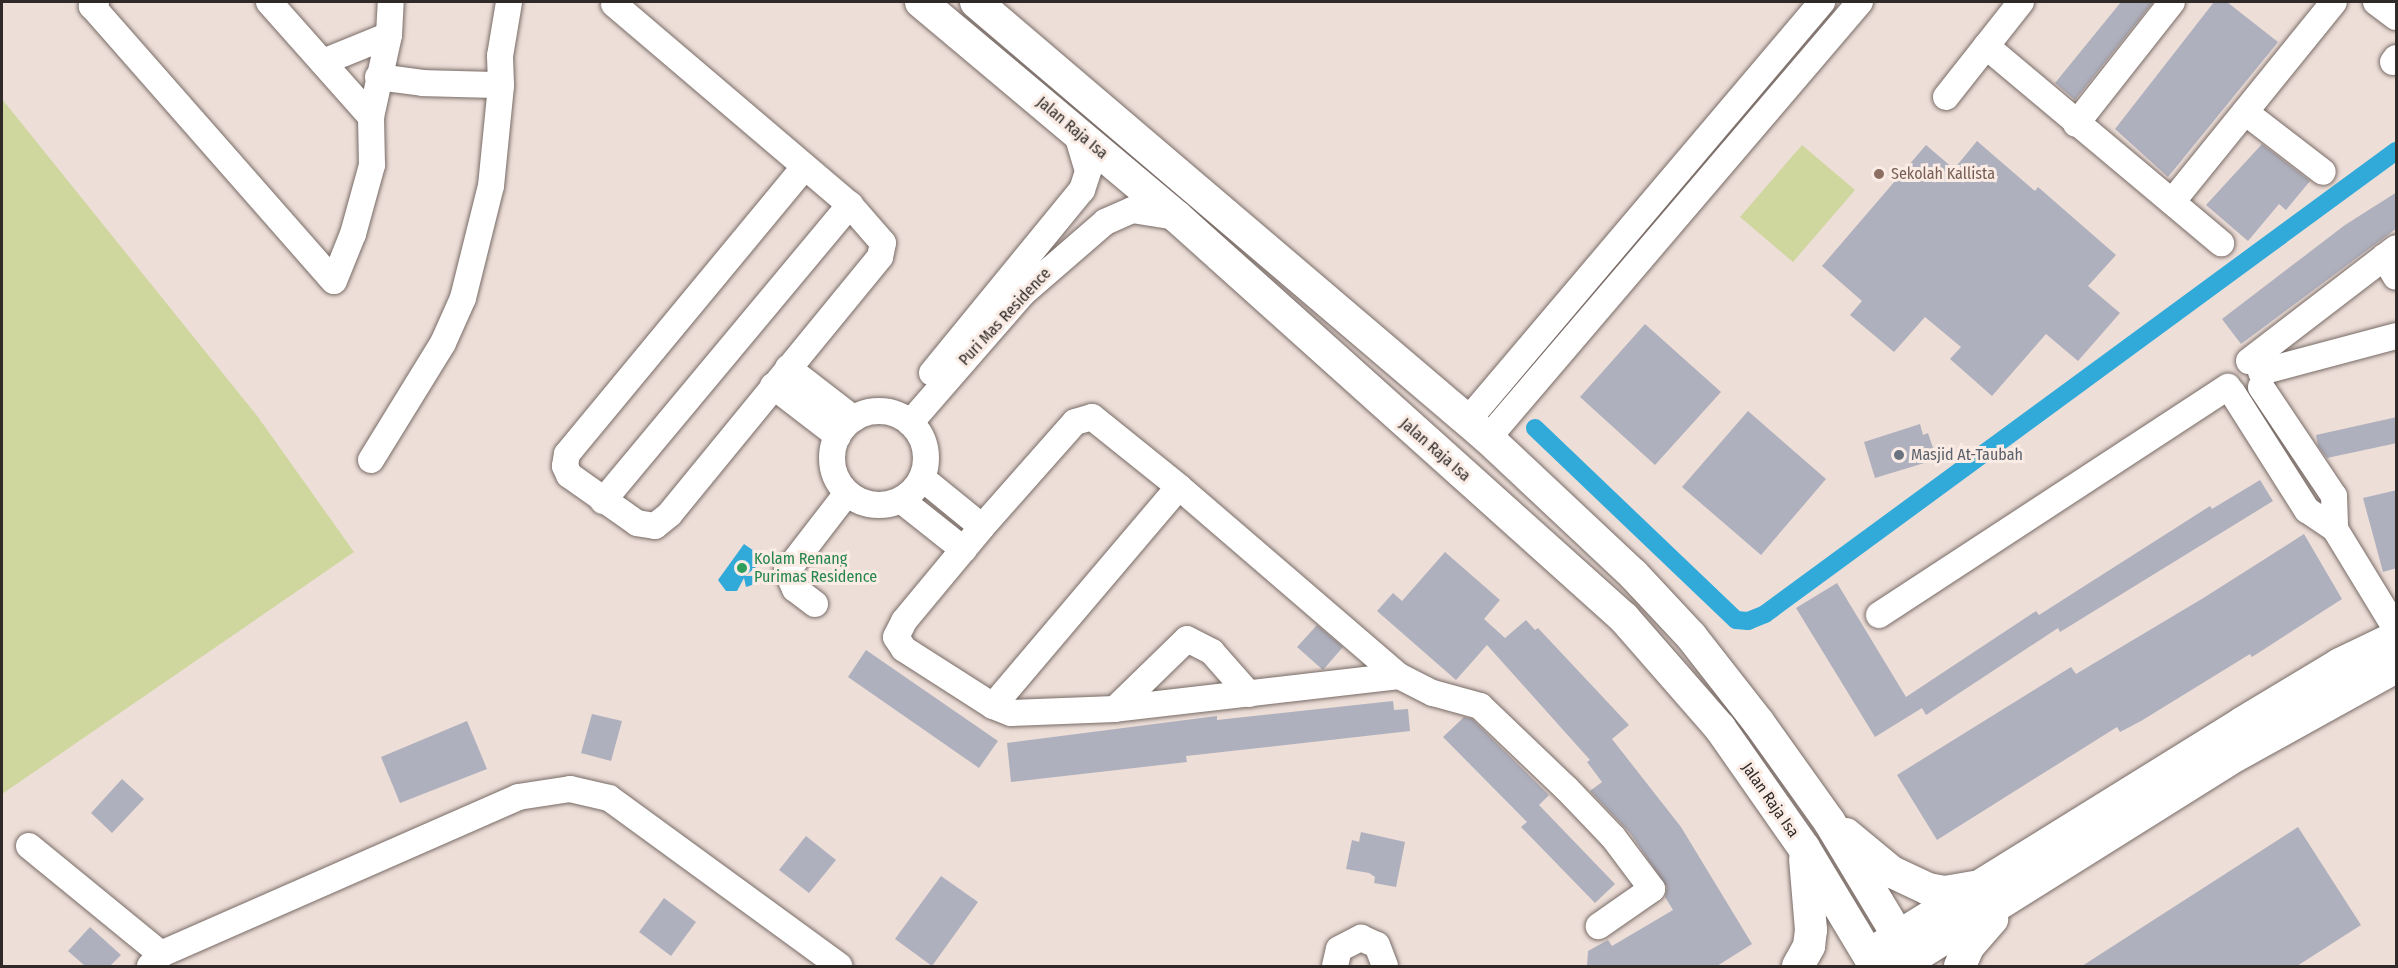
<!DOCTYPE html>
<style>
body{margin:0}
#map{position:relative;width:2398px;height:968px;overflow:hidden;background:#edded8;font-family:"Fira Sans Condensed",sans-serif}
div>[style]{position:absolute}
.green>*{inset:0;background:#cfd79e}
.water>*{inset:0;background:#31aad9}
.canal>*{height:18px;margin:-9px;padding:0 9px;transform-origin:9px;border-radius:9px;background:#31aad9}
.building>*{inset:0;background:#afb0bd}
.roads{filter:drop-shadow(0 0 2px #786b66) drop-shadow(0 0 2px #786b66)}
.minor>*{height:26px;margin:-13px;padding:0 13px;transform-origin:13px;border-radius:13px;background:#fff}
.minor>.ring{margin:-13px;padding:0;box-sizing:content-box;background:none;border:26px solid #fff;border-radius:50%}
.major>*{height:32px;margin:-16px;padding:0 16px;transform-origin:16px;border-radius:16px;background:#fff}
.dots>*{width:16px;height:16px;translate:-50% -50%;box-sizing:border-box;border:3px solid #faece5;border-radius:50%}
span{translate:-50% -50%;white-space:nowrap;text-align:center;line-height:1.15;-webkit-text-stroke:6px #faece5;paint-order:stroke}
.street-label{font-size:16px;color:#2f2a27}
.education-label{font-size:16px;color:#785e54}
.left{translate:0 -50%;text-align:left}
.worship-label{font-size:16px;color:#5b616d}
.leisure-label{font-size:16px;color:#27864d}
.frame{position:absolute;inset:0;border:3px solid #2f2a27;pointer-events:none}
</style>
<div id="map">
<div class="green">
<div style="clip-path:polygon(2px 99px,258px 417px,354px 552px,2px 794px)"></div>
<div style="clip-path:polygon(1802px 145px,1855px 190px,1793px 262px,1740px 217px)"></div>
</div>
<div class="water">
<div style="clip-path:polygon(744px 544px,757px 553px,756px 567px,745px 576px,753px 576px,755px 584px,746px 587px,744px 578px,737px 591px,726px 591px,718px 580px)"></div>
</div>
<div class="canal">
<div style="left:1535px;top:428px;width:278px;rotate:43.7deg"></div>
<div style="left:1736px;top:620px;width:12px;rotate:5deg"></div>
<div style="left:1748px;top:621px;width:18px;rotate:-22deg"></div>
<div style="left:1765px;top:614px;width:783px;rotate:-36.27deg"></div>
</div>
<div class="building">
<div style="clip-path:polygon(2121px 2px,2153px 2px,2075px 100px,2055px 83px)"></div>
<div style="clip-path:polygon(2214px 2px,2227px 2px,2278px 42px,2168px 177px,2115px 129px)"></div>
<div style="clip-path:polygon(1977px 141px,2035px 191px,2038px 187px,2116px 255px,2088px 286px,2120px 313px,2078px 361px,2046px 334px,1992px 396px,1950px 359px,1961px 347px,1925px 317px,1894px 352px,1850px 315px,1862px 301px,1822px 266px,1926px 145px,1954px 169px)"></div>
<div style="clip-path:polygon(2262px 144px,2310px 181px,2286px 210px,2279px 204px,2248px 241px,2206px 205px)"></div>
<div style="clip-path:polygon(2397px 192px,2397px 228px,2241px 344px,2222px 319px,2345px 225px)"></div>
<div style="clip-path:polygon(1645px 324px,1721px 392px,1655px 465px,1580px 397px)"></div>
<div style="clip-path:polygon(1748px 411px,1826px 479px,1761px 555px,1682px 487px)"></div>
<div style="clip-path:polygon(2397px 417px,2397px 443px,2327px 458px,2318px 446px,2316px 435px)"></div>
<div style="clip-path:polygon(1920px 424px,1923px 435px,1928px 433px,1933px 448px,1928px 449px,1931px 461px,1875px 478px,1864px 442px)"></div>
<div style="clip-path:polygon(2260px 480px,2273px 501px,2060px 632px,2058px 628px,1926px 715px,1922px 708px,1875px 737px,1796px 608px,1837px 583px,1906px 697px,2036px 611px,2039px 615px,2210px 506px,2212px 509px)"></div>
<div style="clip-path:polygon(2397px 490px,2397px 568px,2383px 572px,2363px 498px)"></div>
<div style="clip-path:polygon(2304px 534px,2342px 599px,2252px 657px,2250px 654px,2141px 721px,2120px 732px,2117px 727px,1937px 840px,1897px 775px,2071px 667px,2076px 674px,2205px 597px)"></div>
<div style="clip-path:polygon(1445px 552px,1500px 600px,1484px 619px,1505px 638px,1526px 620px,1535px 630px,1538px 628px,1629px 725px,1612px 739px,1681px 827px,1752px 944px,1717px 966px,1587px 966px,1588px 951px,1608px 940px,1612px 946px,1673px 910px,1665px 897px,1667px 887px,1630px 833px,1590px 791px,1602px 782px,1587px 762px,1590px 760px,1487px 645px,1456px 680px,1377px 611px,1393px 593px,1402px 601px)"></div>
<div style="clip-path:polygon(1317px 625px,1343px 647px,1323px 670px,1297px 647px)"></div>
<div style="clip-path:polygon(866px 650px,998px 741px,979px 768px,848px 677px)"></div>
<div style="clip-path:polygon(1393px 701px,1394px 710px,1408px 709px,1410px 731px,1186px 756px,1187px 762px,1011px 782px,1007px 743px,1217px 716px,1217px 720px)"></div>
<div style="clip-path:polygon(592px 714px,622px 721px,611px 761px,581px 753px)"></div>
<div style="clip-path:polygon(1464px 717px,1472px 719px,1549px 795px,1539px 805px,1615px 884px,1595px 903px,1521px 827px,1527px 822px,1443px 737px)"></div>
<div style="clip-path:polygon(467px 721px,487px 769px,400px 803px,381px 757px)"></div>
<div style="clip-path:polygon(122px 779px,144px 799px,112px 833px,91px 813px)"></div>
<div style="clip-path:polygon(2298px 827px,2361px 925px,2297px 966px,2082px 966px)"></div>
<div style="clip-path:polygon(1361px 832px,1405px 842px,1396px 887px,1374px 883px,1375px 877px,1369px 873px,1346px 869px,1352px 840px,1359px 842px)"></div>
<div style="clip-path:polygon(806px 836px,836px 860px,809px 893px,779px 870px)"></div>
<div style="clip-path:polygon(941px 876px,978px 902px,932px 966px,895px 939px)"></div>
<div style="clip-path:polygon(664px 898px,696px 922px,671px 956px,639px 932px)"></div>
<div style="clip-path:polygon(90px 927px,121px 955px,110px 966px,85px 966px,68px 951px)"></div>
</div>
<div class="roads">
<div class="minor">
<div style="left:96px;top:2px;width:6px;rotate:135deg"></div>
<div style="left:92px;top:6px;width:366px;rotate:48.7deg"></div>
<div style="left:334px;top:281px;width:51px;rotate:-68deg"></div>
<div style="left:353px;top:234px;width:72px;rotate:-74.6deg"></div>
<div style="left:372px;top:165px;width:48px;rotate:-91.2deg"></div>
<div style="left:371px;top:117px;width:84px;rotate:-77.6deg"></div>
<div style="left:389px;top:35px;width:33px;rotate:-87deg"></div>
<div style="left:269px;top:2px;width:154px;rotate:48.4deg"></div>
<div style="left:2376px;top:2px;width:25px;rotate:37deg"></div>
<div style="left:614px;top:4px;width:310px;rotate:40.4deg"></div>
<div style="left:850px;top:205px;width:50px;rotate:49deg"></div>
<div style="left:883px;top:243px;width:14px;rotate:102deg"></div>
<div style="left:880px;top:257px;width:332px;rotate:129.3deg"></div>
<div style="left:670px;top:514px;width:19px;rotate:141deg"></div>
<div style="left:655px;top:526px;width:18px;rotate:-171deg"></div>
<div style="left:637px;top:523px;width:83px;rotate:-144.8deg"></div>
<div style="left:569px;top:475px;width:10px;rotate:-114deg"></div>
<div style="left:565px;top:466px;width:12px;rotate:-81deg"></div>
<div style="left:567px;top:454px;width:371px;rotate:-50.4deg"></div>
<div style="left:1986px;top:46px;width:307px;rotate:40deg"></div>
<div style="left:323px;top:62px;width:71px;rotate:-22.2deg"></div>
<div style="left:2393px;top:62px;width:5px;rotate:-53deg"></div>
<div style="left:378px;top:77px;width:45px;rotate:7.6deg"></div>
<div style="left:423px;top:83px;width:78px;rotate:1.5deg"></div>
<div style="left:1946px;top:97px;width:121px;rotate:-51.7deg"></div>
<div style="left:2245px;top:112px;width:98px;rotate:37.6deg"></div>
<div style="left:2076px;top:124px;width:155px;rotate:-51.8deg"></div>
<div style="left:2172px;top:202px;width:257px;rotate:-51deg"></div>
<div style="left:2384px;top:257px;width:23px;rotate:59deg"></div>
<div style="left:2249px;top:361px;width:185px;rotate:-37.5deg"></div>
<div style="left:788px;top:368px;width:83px;rotate:37.7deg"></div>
<div style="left:2261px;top:372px;width:140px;rotate:-14.9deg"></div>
<div style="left:932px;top:373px;width:237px;rotate:-50.7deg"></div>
<div style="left:1082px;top:190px;width:20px;rotate:-72deg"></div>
<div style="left:1088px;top:171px;width:42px;rotate:-106.7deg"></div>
<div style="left:773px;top:386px;width:82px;rotate:37.6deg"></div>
<div style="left:2261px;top:387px;width:131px;rotate:56.2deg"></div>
<div style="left:2334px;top:496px;width:33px;rotate:88deg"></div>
<div style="left:2232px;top:392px;width:140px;rotate:57.6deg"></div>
<div style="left:2307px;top:510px;width:34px;rotate:34deg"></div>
<div style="left:2335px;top:529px;width:117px;rotate:58.6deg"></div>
<div class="ring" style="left:832px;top:411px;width:68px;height:68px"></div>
<div style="left:1468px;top:420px;width:548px;rotate:-49.74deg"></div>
<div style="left:910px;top:423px;width:171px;rotate:-49deg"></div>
<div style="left:1022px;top:294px;width:110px;rotate:-40.9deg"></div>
<div style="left:1105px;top:222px;width:30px;rotate:-24deg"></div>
<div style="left:1132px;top:210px;width:46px;rotate:8.8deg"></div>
<div style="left:1488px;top:438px;width:573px;rotate:-49.53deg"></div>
<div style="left:371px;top:460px;width:137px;rotate:-58.4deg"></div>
<div style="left:443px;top:343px;width:49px;rotate:-66deg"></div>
<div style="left:463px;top:298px;width:115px;rotate:-76deg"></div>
<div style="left:491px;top:186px;width:101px;rotate:-84.3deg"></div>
<div style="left:501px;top:85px;width:29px;rotate:-92deg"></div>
<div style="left:500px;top:56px;width:55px;rotate:-80.5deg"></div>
<div style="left:922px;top:478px;width:77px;rotate:39.2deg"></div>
<div style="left:901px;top:500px;width:80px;rotate:38.4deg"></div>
<div style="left:603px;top:501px;width:386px;rotate:-50.2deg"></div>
<div style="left:815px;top:604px;width:25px;rotate:-143deg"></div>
<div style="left:795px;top:589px;width:20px;rotate:-114deg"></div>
<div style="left:787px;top:571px;width:98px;rotate:-52.4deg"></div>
<div style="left:1879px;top:615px;width:417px;rotate:-33.2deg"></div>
<div style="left:1399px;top:676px;width:286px;rotate:173.4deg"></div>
<div style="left:1115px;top:709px;width:104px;rotate:177.8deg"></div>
<div style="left:1011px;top:713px;width:19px;rotate:-159deg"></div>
<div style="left:993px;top:706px;width:106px;rotate:-147.4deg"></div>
<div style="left:904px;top:649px;width:14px;rotate:-124deg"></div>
<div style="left:896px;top:637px;width:18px;rotate:-63deg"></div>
<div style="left:904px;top:621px;width:122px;rotate:-50.3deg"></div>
<div style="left:982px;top:527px;width:140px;rotate:-48.5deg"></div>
<div style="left:1075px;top:422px;width:18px;rotate:-16deg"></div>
<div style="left:1092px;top:417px;width:112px;rotate:38.8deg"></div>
<div style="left:1179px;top:487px;width:290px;rotate:40.7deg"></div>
<div style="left:1399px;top:676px;width:38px;rotate:27deg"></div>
<div style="left:1433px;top:693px;width:49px;rotate:15.5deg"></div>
<div style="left:1480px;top:706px;width:120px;rotate:43.7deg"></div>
<div style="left:1567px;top:789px;width:66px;rotate:46.2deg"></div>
<div style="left:1613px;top:837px;width:65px;rotate:53.1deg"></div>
<div style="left:1652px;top:889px;width:65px;rotate:145.1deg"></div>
<div style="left:993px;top:706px;width:287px;rotate:-49.7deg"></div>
<div style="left:1115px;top:709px;width:100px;rotate:-44.2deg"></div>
<div style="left:1187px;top:639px;width:28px;rotate:27deg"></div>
<div style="left:1212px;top:652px;width:56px;rotate:48.6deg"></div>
<div style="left:29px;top:846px;width:171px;rotate:39.3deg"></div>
<div style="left:150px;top:966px;width:16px;rotate:-47deg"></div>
<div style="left:161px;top:954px;width:390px;rotate:-23.7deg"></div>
<div style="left:518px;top:797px;width:53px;rotate:-8.7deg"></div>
<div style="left:570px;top:789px;width:40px;rotate:13deg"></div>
<div style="left:609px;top:798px;width:285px;rotate:36.1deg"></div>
<div style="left:1335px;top:966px;width:17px;rotate:-77deg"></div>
<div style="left:1339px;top:949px;width:25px;rotate:-27deg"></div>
<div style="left:1361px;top:938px;width:17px;rotate:24deg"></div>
<div style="left:1377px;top:945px;width:22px;rotate:69deg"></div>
</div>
<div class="major">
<div style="left:921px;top:2px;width:334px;rotate:40deg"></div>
<div style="left:1177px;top:217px;width:601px;rotate:41.9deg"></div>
<div style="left:1624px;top:618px;width:146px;rotate:48.9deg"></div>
<div style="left:1720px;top:728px;width:146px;rotate:55deg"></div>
<div style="left:1804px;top:848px;width:138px;rotate:59deg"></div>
<div style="left:976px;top:2px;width:672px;rotate:40.42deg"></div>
<div style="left:1488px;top:438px;width:199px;rotate:43.2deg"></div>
<div style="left:1633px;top:574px;width:85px;rotate:46.9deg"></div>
<div style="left:1691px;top:636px;width:110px;rotate:52deg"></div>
<div style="left:1759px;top:723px;width:120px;rotate:54.5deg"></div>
<div style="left:1829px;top:821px;width:169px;rotate:59deg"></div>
<div style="left:1846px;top:834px;width:60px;rotate:39.6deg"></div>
<div style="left:1892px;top:872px;width:40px;rotate:25deg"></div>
<div style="left:1928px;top:889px;width:17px;rotate:10deg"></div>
<div style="left:1945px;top:892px;width:28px;rotate:-10deg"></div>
<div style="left:1881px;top:947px;width:425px;rotate:-31.8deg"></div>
<div style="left:2242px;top:723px;width:114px;rotate:-31deg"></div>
<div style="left:2340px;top:664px;width:62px;rotate:-25.7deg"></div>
<div style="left:1798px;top:966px;width:23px;rotate:-61deg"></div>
<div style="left:1809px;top:946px;width:16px;rotate:-83deg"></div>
<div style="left:1811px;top:930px;width:71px;rotate:-94.8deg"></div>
<div style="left:1900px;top:966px;width:387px;rotate:-32.1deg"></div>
<div style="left:2228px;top:760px;width:192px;rotate:-29deg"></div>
<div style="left:1960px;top:966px;width:21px;rotate:-67deg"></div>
<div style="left:1968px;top:947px;width:37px;rotate:-49deg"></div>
</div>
</div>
<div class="dots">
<div style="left:1879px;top:174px;background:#8d6e63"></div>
<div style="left:1899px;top:455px;background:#6b7280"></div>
<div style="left:742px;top:568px;background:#2e9e5b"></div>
</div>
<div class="street-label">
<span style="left:1072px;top:128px;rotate:40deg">Jalan Raja Isa</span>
<span style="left:1005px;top:317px;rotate:-47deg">Puri Mas Residence</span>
<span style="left:1435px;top:450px;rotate:41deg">Jalan Raja Isa</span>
<span style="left:1770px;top:800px;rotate:55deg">Jalan Raja Isa</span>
</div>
<div class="education-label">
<span class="left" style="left:1891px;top:174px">Sekolah Kallista</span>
</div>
<div class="worship-label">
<span class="left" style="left:1911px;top:455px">Masjid At-Taubah</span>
</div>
<div class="leisure-label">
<span class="left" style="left:754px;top:568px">Kolam Renang<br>Purimas Residence</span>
</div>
<div class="frame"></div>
</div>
